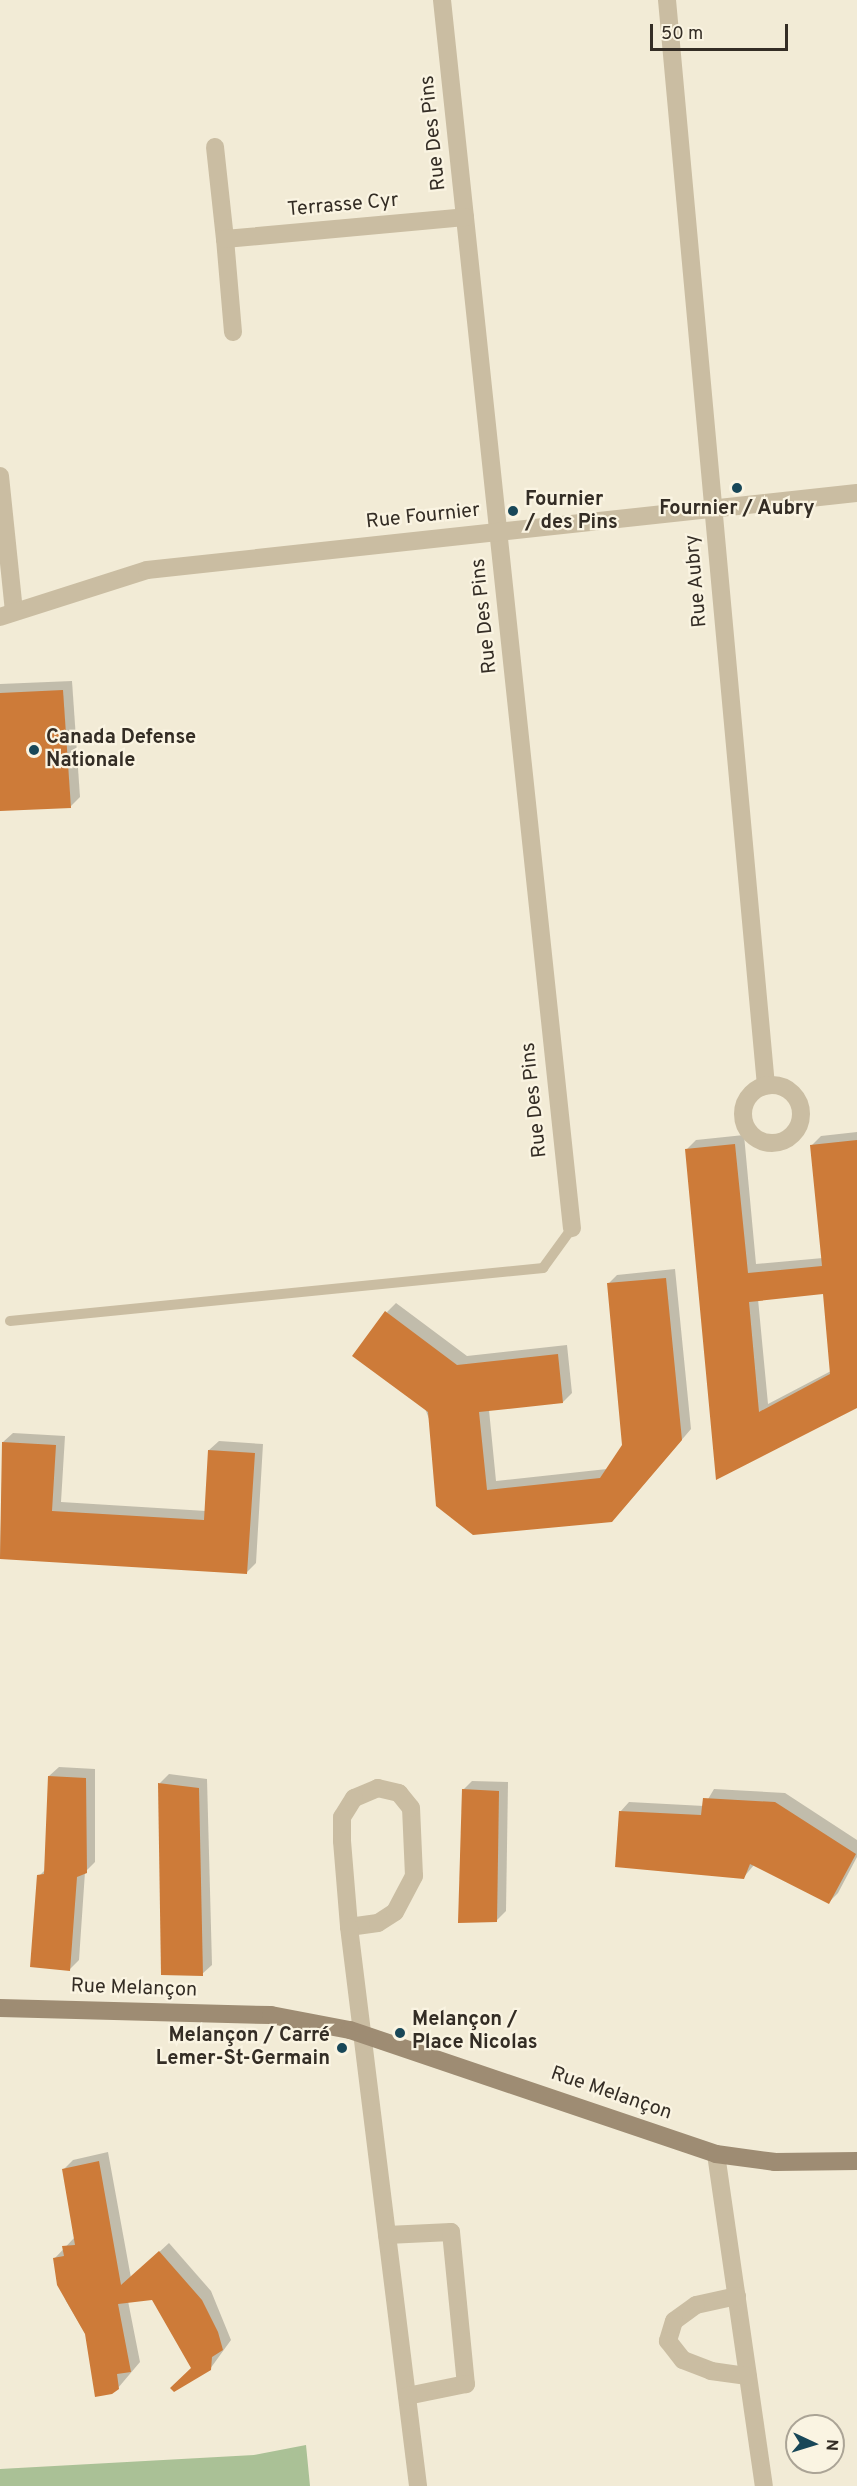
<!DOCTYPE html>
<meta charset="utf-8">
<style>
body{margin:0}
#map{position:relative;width:857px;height:2486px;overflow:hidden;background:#f2ebd6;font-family:Overpass,sans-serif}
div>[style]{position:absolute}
.green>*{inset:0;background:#aac196}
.shadow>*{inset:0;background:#0003}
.building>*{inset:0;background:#cd7b39}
.lane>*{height:10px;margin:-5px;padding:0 5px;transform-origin:5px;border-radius:5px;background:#cabda2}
.street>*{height:18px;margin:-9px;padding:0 9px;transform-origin:9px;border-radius:9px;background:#cabda2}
.street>.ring{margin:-9px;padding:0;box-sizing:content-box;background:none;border:18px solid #cabda2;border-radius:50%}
.secondary>*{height:18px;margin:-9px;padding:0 9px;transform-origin:9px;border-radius:9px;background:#9e8c73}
.dots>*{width:16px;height:16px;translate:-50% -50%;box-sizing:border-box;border:3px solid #faf4e2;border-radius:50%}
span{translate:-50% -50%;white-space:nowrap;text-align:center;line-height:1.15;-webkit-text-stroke:4.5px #faf4e2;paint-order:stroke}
.street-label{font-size:20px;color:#342d25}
.poi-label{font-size:20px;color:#342d25;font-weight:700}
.left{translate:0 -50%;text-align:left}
.right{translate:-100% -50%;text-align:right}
.north{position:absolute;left:785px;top:2414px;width:60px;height:60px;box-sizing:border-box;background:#faf4e2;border:2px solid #aba496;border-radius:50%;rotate:94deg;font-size:16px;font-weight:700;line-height:24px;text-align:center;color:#342d25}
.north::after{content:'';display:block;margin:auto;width:21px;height:27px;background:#184758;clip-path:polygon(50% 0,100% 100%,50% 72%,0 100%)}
.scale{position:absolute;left:650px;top:24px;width:138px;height:27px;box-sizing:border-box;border:3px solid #342d25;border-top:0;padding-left:8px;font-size:18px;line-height:21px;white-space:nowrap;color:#342d25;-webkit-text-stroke:4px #faf4e2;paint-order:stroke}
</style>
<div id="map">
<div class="green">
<div style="clip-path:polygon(306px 2445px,310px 2486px,0 2486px,0 2469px,254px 2455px)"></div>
</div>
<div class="shadow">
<div style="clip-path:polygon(72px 681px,80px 797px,70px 807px,0 810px,0 684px)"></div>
<div style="clip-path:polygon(evenodd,857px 1132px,857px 1407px,718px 1478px,687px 1149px,696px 1140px,744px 1135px,756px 1264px,823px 1258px,812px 1145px,821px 1136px,857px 1132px,825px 1292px,831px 1371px,768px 1404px,758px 1299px,825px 1292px)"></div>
<div style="clip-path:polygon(675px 1269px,691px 1429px,621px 1511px,474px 1533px,387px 1312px,396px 1303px,467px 1356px,567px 1345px,572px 1393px,563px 1402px,489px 1410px,496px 1481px,607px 1469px,624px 1446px,608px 1284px,617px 1275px)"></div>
<div style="clip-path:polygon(13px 1433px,65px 1436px,61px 1502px,206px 1511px,209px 1450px,219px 1441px,263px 1444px,256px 1563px,246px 1573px,0 1558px,3px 1442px)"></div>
<div style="clip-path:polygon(59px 1767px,95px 1769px,95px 1862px,85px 1872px,79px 1960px,70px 1969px,39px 1876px,46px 1869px,49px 1776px)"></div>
<div style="clip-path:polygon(169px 1774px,207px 1779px,212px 1965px,202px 1974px,160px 1783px)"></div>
<div style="clip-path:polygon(472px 1781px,508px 1782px,506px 1911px,496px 1921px,463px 1790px)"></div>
<div style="clip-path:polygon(714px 1789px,785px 1793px,857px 1840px,857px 1857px,838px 1893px,829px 1902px,754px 1865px,743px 1878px,620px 1812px,629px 1802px,704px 1806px)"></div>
<div style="clip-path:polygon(108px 2152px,131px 2278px,169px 2243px,211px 2291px,231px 2340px,210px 2369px,193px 2368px,153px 2299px,128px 2301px,140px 2362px,118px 2388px,66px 2301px,54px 2259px,75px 2237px,63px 2170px,73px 2160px)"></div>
</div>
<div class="building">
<div style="clip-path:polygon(63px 690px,71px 808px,0 811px,0 693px)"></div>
<div style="clip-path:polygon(evenodd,857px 1140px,857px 1408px,716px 1480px,685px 1149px,735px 1144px,748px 1273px,822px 1266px,810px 1145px,857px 1140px,823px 1294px,830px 1374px,759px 1412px,749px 1302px,823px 1294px)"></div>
<div style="clip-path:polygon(666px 1278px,682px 1440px,612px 1522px,473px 1535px,436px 1506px,428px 1412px,352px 1356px,385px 1311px,457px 1365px,558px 1354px,563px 1403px,479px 1412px,487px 1490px,600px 1478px,622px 1445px,607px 1283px)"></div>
<div style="clip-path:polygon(2px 1442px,56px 1445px,52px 1511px,204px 1520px,208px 1450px,255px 1453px,247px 1574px,0 1559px)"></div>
<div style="clip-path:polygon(48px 1776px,86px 1778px,87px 1873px,77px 1877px,70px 1971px,30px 1967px,37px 1875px,44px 1874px)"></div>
<div style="clip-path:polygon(158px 1783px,199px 1788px,203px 1976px,161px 1975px)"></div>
<div style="clip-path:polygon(462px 1789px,499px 1791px,497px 1922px,458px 1923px)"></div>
<div style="clip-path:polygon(703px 1798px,775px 1802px,856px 1854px,829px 1904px,750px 1864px,744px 1879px,615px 1867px,619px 1811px,701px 1815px)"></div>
<div style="clip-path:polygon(99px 2161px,121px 2285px,159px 2251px,202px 2300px,218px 2332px,223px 2350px,212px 2357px,211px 2370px,174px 2392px,170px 2388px,191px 2368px,152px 2300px,118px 2304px,131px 2372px,117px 2374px,119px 2389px,112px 2394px,95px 2397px,85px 2334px,57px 2285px,53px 2258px,64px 2256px,62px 2246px,75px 2245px,62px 2169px)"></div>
</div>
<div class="lane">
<div style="left:10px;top:1321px;width:536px;rotate:-5.68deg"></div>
<div style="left:543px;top:1268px;width:49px;rotate:-54.1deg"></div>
</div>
<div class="street">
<div style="left:442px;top:0;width:1235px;rotate:83.96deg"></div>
<div style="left:667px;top:0;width:1090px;rotate:84.79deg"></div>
<div style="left:215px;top:147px;width:93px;rotate:83.8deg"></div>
<div style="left:233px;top:332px;width:93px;rotate:-94.9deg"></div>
<div style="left:225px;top:239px;width:241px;rotate:-5.2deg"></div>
<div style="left:0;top:476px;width:136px;rotate:84.1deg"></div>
<div style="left:0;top:617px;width:154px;rotate:-17.7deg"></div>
<div style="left:147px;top:570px;width:714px;rotate:-6.19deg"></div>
<div class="ring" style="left:743px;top:1085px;width:40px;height:40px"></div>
<div style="left:349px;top:1927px;width:29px;rotate:-8deg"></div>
<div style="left:378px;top:1923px;width:20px;rotate:-33deg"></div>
<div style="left:395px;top:1912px;width:41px;rotate:-62.2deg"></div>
<div style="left:414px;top:1876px;width:68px;rotate:-92.5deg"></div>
<div style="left:411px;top:1808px;width:19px;rotate:-129deg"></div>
<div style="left:399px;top:1793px;width:22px;rotate:-167deg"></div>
<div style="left:378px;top:1788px;width:26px;rotate:157deg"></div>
<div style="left:354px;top:1798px;width:22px;rotate:122deg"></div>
<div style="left:342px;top:1817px;width:24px;rotate:90deg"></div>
<div style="left:342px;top:1841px;width:86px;rotate:85.3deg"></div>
<div style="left:349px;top:1927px;width:563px;rotate:82.96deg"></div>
<div style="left:716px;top:2154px;width:335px;rotate:81.8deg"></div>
<div style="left:387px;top:2235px;width:64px;rotate:-2.7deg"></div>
<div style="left:451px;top:2232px;width:153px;rotate:84.4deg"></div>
<div style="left:466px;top:2384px;width:60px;rotate:168.5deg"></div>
<div style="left:737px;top:2296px;width:42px;rotate:167.6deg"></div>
<div style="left:696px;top:2305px;width:27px;rotate:144deg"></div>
<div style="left:674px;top:2321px;width:21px;rotate:107deg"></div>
<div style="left:668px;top:2341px;width:24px;rotate:52deg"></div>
<div style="left:683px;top:2360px;width:30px;rotate:21deg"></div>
<div style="left:711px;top:2371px;width:37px;rotate:8deg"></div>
</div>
<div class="secondary">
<div style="left:0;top:2008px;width:271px;rotate:1.5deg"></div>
<div style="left:271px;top:2015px;width:80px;rotate:10.8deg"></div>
<div style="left:350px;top:2030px;width:386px;rotate:18.7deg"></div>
<div style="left:716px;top:2154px;width:60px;rotate:7.7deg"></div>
<div style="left:775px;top:2162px;width:82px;rotate:-0.7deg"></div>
</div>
<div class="dots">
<div style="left:737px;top:488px;background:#184758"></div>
<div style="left:513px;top:511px;background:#184758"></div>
<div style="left:34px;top:750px;background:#184758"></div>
<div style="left:400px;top:2033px;background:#184758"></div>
<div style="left:342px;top:2048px;background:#184758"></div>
</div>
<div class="street-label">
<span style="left:434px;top:133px;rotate:-96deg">Rue Des Pins</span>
<span style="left:343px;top:206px;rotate:-5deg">Terrasse Cyr</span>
<span style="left:423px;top:517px;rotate:-6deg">Rue Fournier</span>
<span style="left:697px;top:581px;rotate:-95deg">Rue Aubry</span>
<span style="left:485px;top:616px;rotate:-96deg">Rue Des Pins</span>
<span style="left:535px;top:1100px;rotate:-96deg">Rue Des Pins</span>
<span style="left:134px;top:1989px;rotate:2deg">Rue Melançon</span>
<span style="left:611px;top:2094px;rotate:19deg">Rue Melançon</span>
</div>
<div class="poi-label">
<span class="left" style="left:525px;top:512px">Fournier<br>/ des Pins</span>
<span style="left:737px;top:509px">Fournier / Aubry</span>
<span class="left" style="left:46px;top:750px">Canada Defense<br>Nationale</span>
<span class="left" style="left:412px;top:2032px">Melançon /<br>Place Nicolas</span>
<span class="right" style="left:330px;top:2048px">Melançon / Carré<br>Lemer-St-Germain</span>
</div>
<div class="north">N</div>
<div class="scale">50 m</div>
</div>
